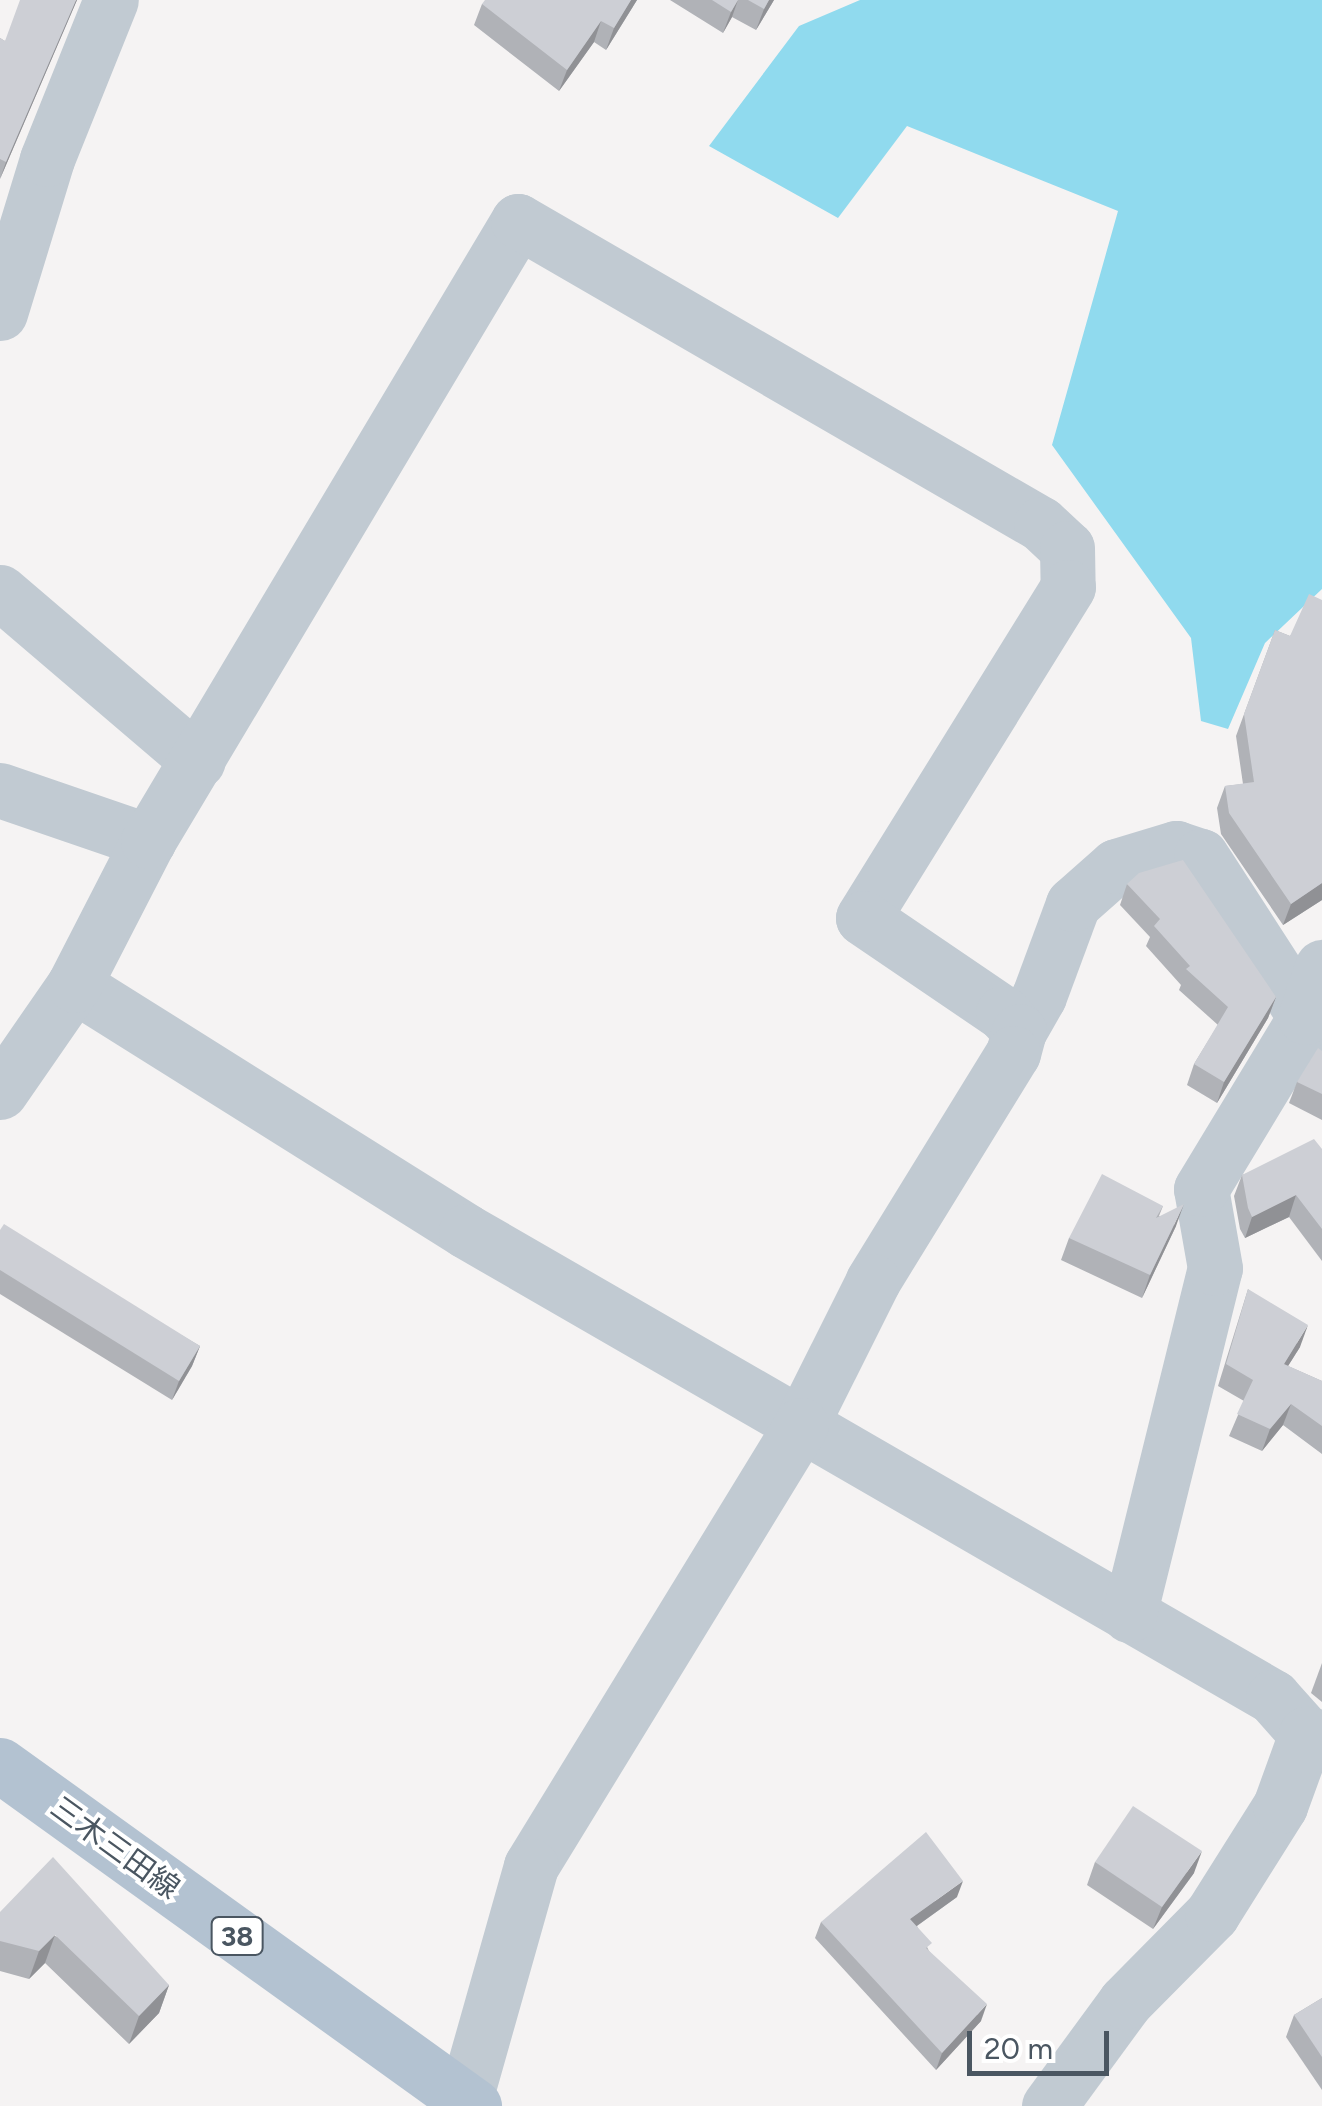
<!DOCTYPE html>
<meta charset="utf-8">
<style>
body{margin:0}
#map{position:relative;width:1322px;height:2106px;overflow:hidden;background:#f5f3f3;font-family:Figtree,"Noto Sans JP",sans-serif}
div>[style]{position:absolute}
.water>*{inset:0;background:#90daee}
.minor>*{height:55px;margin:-27.5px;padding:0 27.5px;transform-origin:27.5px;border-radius:27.5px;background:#c1cad2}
.major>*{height:55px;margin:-27.5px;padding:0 27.5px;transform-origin:27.5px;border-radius:27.5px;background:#b3c2d1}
.wall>*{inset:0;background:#b0b2b7}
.shaded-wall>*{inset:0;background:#909195}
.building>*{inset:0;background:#cdcfd5}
span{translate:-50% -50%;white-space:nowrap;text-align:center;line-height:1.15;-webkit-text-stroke:8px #fff;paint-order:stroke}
.shield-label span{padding:2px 8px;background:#fff;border:2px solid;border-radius:8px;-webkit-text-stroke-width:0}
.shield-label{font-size:28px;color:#4a5661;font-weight:700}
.street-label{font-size:30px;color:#4a5661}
.scale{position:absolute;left:967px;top:2031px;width:142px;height:45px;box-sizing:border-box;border:5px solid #4a5661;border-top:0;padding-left:12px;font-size:30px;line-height:35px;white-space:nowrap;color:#4a5661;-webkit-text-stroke:8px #fff;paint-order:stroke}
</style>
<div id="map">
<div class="water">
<div style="clip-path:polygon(860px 0,1322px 0,1322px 589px,1265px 643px,1228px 729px,1201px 721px,1191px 638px,1052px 445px,1118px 211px,907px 126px,838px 218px,709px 146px,799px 26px)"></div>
</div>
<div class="minor">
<div style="left:0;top:313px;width:161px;rotate:-73deg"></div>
<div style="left:47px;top:159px;width:171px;rotate:-68.1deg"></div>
<div style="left:0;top:592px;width:260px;rotate:40.5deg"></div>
<div style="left:0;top:790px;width:157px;rotate:19deg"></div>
<div style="left:74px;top:985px;width:463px;rotate:32.1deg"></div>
<div style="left:466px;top:1231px;width:932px;rotate:30deg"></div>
<div style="left:1273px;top:1697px;width:50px;rotate:48.3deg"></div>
<div style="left:1306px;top:1734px;width:16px;rotate:11deg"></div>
<div style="left:1019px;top:1031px;width:40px;rotate:-60.3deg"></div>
<div style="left:1039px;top:996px;width:98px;rotate:-69.7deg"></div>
<div style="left:1073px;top:904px;width:57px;rotate:-41.5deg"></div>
<div style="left:1116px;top:866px;width:63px;rotate:-16.7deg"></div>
<div style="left:1176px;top:848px;width:26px;rotate:18deg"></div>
<div style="left:1201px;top:856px;width:192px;rotate:57.1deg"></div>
<div style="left:1305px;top:1017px;width:23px;rotate:41deg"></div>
<div style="left:0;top:1092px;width:130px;rotate:-55.3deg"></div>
<div style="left:74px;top:985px;width:162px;rotate:-62.8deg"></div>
<div style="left:148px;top:841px;width:722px;rotate:-59.17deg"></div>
<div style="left:518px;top:221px;width:604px;rotate:30.09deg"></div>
<div style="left:1041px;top:524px;width:35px;rotate:43deg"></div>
<div style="left:1067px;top:548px;width:39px;rotate:89deg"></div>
<div style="left:1068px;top:587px;width:389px;rotate:121.8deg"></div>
<div style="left:863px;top:918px;width:169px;rotate:34.2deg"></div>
<div style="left:1003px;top:1013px;width:24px;rotate:48deg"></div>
<div style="left:1019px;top:1031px;width:23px;rotate:105deg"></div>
<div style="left:1013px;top:1053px;width:268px;rotate:121.6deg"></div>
<div style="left:873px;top:1281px;width:161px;rotate:116.6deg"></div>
<div style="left:801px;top:1425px;width:517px;rotate:121.48deg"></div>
<div style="left:531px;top:1866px;width:249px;rotate:105.8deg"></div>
<div style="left:1129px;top:1615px;width:357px;rotate:-76.1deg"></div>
<div style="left:1215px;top:1268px;width:80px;rotate:-100deg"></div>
<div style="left:1201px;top:1189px;width:201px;rotate:-58.8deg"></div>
<div style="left:1305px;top:1017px;width:53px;rotate:-71.2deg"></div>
<div style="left:1049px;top:2106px;width:129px;rotate:-53.8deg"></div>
<div style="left:1125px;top:2002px;width:124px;rotate:-45.3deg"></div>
<div style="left:1212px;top:1914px;width:128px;rotate:-57.8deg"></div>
<div style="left:1280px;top:1806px;width:77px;rotate:-70.1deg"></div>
</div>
<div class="major">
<div style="left:0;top:1765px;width:584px;rotate:35.73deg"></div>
</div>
<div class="wall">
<div style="clip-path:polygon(77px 0,0 179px,0 38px,5px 41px)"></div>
<div style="clip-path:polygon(637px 0,606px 50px,594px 42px,559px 91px,474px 25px,482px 4px)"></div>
<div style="clip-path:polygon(670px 0,774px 0,756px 30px,732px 17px,723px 33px)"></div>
<div style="clip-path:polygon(1322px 600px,1322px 900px,1283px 925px,1221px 834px,1217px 808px,1225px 786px,1243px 784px,1236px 736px,1275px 630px,1290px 636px)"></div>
<div style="clip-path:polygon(1127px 884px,1276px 997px,1268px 1018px,1217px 1103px,1187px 1085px,1194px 1064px,1218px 1025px,1179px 990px,1181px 985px,1146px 946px,1150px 937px,1120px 905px)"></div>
<div style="clip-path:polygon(1322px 1051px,1322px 1120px,1289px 1103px,1297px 1082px)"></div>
<div style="clip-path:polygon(1322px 1149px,1322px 1261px,1289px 1217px,1245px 1238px,1240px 1229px,1234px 1196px,1242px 1175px)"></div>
<div style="clip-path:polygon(1163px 1206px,1159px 1216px,1176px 1226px,1142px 1298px,1061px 1260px,1069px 1238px)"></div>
<div style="clip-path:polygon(0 1230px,200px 1346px,192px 1366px,172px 1400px,0 1294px)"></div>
<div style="clip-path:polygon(1248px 1289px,1300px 1347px,1288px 1366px,1322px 1381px,1322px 1454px,1283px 1425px,1262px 1451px,1229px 1436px,1244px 1401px,1218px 1386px)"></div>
<div style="clip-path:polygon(1322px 1663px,1322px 1702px,1311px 1693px)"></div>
<div style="clip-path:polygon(1095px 1862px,1194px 1873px,1153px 1929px,1087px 1885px)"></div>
<div style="clip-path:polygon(957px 1897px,917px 1926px,929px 1951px,981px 2021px,936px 2070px,815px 1938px,821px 1922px)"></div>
<div style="clip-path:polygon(0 1912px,169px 1985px,159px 2013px,129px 2044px,45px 1963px,29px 1979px,0 1971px)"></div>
<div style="clip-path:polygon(1322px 1998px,1322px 2090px,1286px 2037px,1294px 2015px)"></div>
</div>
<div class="shaded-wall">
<div style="clip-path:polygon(76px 0,77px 0,0 179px,6px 162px)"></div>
<div style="clip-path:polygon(631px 0,637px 0,606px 50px,614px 28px)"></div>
<div style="clip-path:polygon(738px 0,732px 17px,723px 33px,731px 12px)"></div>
<div style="clip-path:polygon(769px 0,774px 0,756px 30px,764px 9px)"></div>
<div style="clip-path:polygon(601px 21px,594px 42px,559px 91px,567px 70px)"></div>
<div style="clip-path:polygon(1322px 883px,1322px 900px,1283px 925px,1291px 904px)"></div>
<div style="clip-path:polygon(1276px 997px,1268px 1018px,1217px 1103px,1224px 1082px)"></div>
<div style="clip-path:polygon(1296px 1195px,1289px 1217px,1245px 1238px,1252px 1217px)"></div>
<div style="clip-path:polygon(1184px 1204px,1176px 1226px,1142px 1298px,1150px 1275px)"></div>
<div style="clip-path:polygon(1308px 1325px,1300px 1347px,1276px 1385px,1284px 1364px)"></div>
<div style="clip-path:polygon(200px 1346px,192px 1366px,172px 1400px,179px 1381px)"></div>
<div style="clip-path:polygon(1291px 1404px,1283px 1425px,1262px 1451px,1270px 1429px)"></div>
<div style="clip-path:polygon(1202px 1851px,1194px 1873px,1153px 1929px,1162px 1907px)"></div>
<div style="clip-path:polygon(963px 1881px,957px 1897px,904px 1935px,910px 1919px)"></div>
<div style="clip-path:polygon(55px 1935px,45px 1963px,29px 1979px,39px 1951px)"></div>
<div style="clip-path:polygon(169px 1985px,159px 2013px,129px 2044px,139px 2016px)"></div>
<div style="clip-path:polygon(987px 2004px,981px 2021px,936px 2070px,942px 2053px)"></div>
</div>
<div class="building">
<div style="clip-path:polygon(20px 0,76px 0,6px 162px,0 159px,0 38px,5px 41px)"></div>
<div style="clip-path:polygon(485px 0,631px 0,614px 28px,601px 21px,567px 70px,482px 4px)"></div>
<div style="clip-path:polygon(712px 0,738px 0,731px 12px)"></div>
<div style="clip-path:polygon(748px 0,769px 0,764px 9px)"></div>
<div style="clip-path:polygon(1309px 594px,1322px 600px,1322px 883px,1291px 904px,1229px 813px,1225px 786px,1254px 782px,1244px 714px,1275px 630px,1290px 636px)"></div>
<div style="clip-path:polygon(1183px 860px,1276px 997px,1224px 1082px,1194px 1064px,1228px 1007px,1186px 969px,1190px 966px,1154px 926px,1160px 919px,1127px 884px,1139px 873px)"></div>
<div style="clip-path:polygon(1318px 1048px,1322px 1051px,1322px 1094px,1297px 1082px)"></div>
<div style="clip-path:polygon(1314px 1139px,1322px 1149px,1322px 1229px,1296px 1195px,1252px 1217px,1248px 1208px,1242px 1175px)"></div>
<div style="clip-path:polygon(1102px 1174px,1163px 1206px,1156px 1218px,1184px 1204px,1150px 1275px,1069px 1238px)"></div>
<div style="clip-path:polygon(4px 1224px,200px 1346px,179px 1381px,0 1270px,0 1230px)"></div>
<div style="clip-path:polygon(1248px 1289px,1308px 1325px,1284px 1364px,1322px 1381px,1322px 1426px,1291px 1404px,1270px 1429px,1237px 1414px,1253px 1380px,1226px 1364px)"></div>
<div style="clip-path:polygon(1133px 1806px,1202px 1851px,1162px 1907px,1095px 1862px)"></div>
<div style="clip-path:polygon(926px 1832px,963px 1881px,910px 1919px,932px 1943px,926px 1948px,987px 2004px,942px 2053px,821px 1922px)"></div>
<div style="clip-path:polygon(53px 1857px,169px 1985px,139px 2016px,55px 1935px,39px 1951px,0 1941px,0 1912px)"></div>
<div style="clip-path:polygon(1322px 1998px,1322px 2057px,1294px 2015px)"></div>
</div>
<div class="shield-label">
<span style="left:237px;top:1936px">38</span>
</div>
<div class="street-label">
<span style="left:115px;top:1848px;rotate:36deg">三木三田線</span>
</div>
<div class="scale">20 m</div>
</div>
